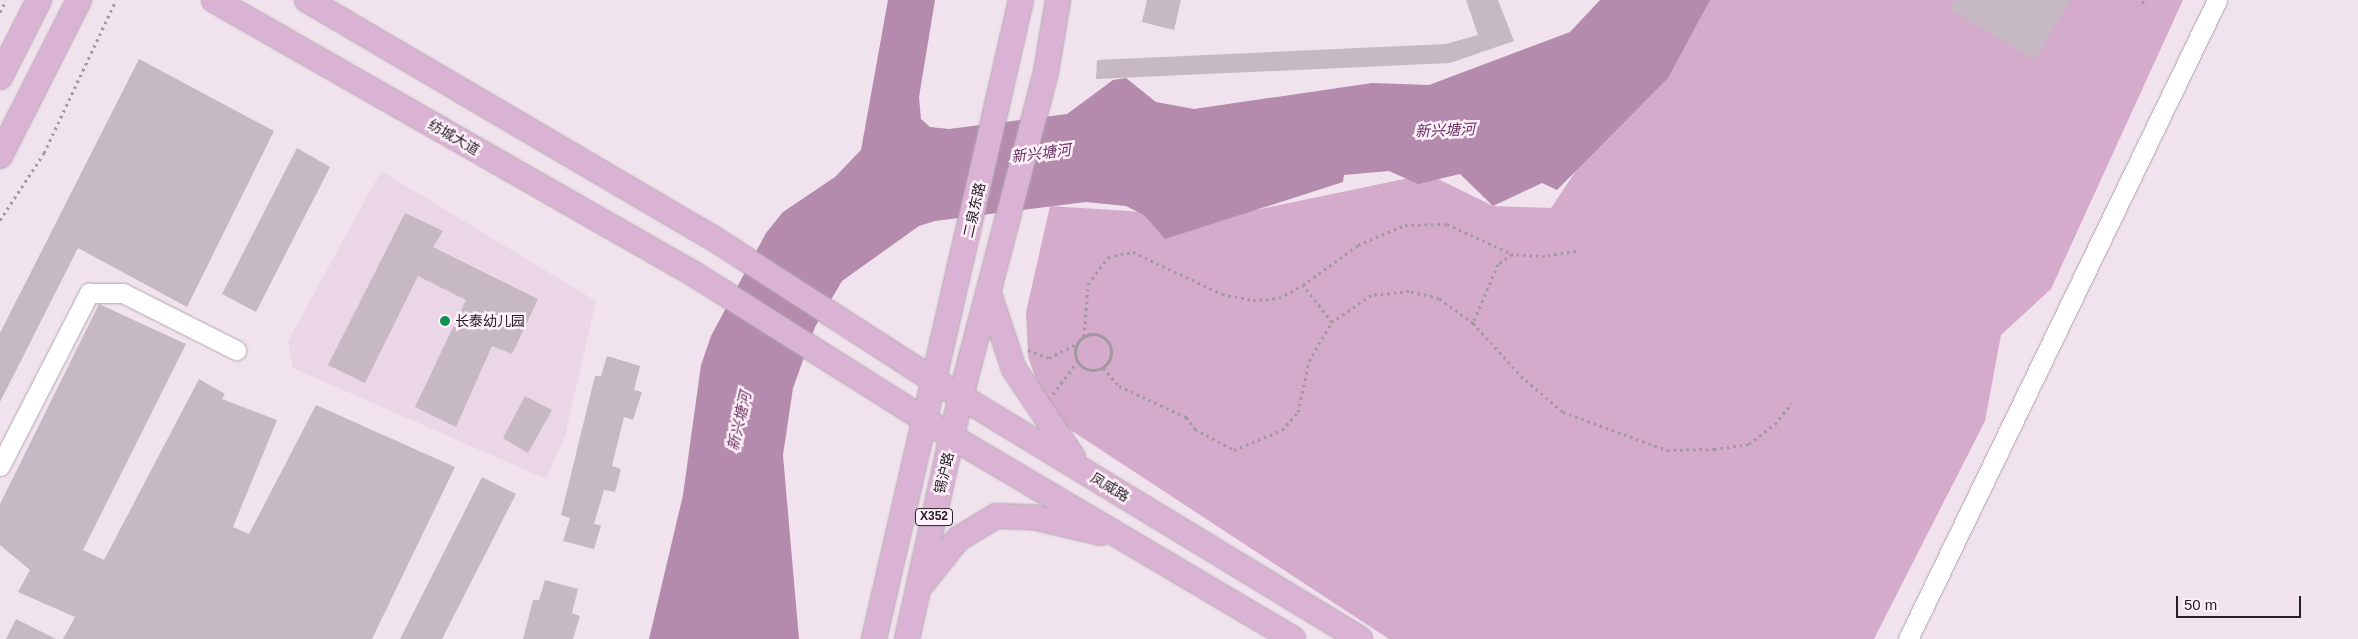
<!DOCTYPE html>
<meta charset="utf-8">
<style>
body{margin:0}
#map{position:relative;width:2358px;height:639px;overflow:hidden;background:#f1e3ee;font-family:Arial,"Noto Sans SC",sans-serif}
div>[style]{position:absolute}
.built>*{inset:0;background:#ead6e6}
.green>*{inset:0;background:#d5abcc}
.water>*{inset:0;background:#b48bac}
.building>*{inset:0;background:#c6b9c3}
.path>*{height:3px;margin-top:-1.5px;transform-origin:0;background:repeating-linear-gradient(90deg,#a298a0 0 2.5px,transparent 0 6.5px)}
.path>.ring{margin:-1.5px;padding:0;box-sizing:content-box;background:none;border:3px solid #a298a0;border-radius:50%}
.roads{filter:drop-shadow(0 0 1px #b2a5af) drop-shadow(0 0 1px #b2a5af)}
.minor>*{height:19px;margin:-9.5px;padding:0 9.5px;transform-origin:9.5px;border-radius:9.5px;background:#fff}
.major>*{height:24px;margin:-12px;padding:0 12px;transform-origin:12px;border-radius:12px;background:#dab2d3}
.dots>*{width:14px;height:14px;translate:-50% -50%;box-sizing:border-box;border:2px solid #fff1fb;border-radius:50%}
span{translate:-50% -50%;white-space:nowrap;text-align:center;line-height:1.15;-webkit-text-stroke:5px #fff1fb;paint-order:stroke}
.shield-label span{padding:1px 4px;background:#fff1fb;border:1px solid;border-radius:4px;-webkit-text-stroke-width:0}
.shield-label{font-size:12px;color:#252024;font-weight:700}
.street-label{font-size:14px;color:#252024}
.poi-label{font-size:14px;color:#252024}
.left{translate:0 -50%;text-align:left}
.water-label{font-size:15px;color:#65315d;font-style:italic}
.scale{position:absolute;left:2176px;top:596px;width:125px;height:22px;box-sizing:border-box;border:2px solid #252024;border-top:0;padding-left:6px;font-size:15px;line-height:18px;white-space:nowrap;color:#252024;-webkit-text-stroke:4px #fff1fb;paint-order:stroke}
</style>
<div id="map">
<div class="built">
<div style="clip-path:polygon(381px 171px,596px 301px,565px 436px,546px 479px,293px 368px,288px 341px)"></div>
</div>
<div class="green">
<div style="clip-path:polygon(1691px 0,2183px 0,2051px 289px,2001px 335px,1985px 421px,1874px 639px,1389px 639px,1066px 427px,1038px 385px,1028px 357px,1026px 312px,1050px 206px,1222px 217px,1428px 174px,1493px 206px,1551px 208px)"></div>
</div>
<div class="water">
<div style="clip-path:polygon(888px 0,935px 0,919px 97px,921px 119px,930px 127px,949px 129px,1067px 114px,1113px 80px,1126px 78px,1156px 102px,1194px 109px,1372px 83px,1429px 85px,1570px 32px,1600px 0,1710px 0,1668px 78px,1557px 190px,1542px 183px,1493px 206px,1460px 174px,1418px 184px,1389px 171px,1344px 175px,1343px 182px,1165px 239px,1144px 215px,1126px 206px,1086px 202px,935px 221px,919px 226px,842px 281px,815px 327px,793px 388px,783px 455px,799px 639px,649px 639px,683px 495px,701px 365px,711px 336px,766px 233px,783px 212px,835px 177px,861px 150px)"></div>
</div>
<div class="building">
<div style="clip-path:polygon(1147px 0,1181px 0,1174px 30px,1142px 22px)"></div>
<div style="clip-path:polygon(1466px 0,1498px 0,1514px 41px,1450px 63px,1096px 79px,1097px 60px,1446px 44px,1478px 35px)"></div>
<div style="clip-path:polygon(1954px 0,2070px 0,2035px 60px,1949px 9px)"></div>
<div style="clip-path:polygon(139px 59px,274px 131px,187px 307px,78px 248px,0 402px,0 333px)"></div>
<div style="clip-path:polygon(297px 148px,330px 167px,256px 312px,222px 294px)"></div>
<div style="clip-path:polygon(405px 213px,443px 231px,433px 247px,538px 299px,512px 354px,492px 346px,456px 427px,415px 407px,466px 300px,418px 276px,365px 383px,328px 365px)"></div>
<div style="clip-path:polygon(99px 304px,186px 344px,83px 550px,104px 560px,199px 379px,225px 394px,222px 399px,277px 420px,233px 527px,249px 534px,316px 405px,455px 467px,372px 639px,63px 639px,75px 617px,18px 592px,30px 570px,0 545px,0 504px)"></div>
<div style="clip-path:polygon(607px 356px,640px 366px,634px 390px,642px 392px,633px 420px,624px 417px,612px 466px,621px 469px,615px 492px,604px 490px,594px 524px,601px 525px,594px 549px,563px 541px,570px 518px,561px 515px,595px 376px,601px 376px)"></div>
<div style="clip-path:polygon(525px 396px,552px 410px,528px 453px,503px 438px)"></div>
<div style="clip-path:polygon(482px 477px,516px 494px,442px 639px,400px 639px)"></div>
<div style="clip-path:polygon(545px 580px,578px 589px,572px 613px,580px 616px,573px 639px,523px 639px,533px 600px,539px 600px)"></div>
<div style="clip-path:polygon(16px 619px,56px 639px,6px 639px)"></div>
</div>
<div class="path">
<div style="left:2142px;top:3px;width:4px;rotate:-45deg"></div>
<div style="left:0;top:12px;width:13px;rotate:-63deg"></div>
<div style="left:0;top:220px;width:80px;rotate:-56.7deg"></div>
<div style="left:44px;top:153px;width:169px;rotate:-64.8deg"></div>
<div style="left:1576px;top:251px;width:31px;rotate:171deg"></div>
<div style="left:1545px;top:256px;width:33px;rotate:-177deg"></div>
<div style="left:1512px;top:254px;width:17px;rotate:144deg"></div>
<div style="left:1498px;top:264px;width:64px;rotate:113deg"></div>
<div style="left:1473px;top:323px;width:72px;rotate:47.8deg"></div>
<div style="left:1521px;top:376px;width:55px;rotate:40.6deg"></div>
<div style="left:1563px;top:412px;width:111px;rotate:20.1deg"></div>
<div style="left:1667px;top:450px;width:47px;rotate:-1.2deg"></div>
<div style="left:1714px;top:449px;width:35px;rotate:-8deg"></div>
<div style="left:1749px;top:444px;width:33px;rotate:-38deg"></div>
<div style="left:1775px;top:424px;width:27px;rotate:-51deg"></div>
<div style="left:1473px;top:323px;width:42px;rotate:-143.7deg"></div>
<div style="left:1439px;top:298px;width:31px;rotate:-167deg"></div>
<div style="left:1409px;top:291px;width:38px;rotate:174deg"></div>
<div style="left:1371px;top:295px;width:47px;rotate:145.3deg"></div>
<div style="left:1332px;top:322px;width:47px;rotate:-128.1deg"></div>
<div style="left:1303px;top:285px;width:68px;rotate:-36deg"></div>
<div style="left:1358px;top:245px;width:51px;rotate:-23.1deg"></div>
<div style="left:1405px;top:225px;width:42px;rotate:-1.4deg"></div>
<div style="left:1447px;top:224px;width:72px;rotate:24.8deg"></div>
<div class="ring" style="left:1075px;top:334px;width:33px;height:33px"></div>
<div style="left:1084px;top:336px;width:52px;rotate:-85.6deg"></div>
<div style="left:1088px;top:284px;width:34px;rotate:-53deg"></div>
<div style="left:1108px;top:257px;width:25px;rotate:-11deg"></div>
<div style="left:1133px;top:252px;width:98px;rotate:25.3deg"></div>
<div style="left:1222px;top:294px;width:32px;rotate:11deg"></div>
<div style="left:1253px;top:300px;width:26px;rotate:-4deg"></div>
<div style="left:1279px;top:298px;width:27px;rotate:-28deg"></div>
<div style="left:1028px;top:350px;width:22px;rotate:21deg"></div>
<div style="left:1049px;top:358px;width:29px;rotate:-27deg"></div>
<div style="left:1103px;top:368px;width:24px;rotate:48deg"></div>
<div style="left:1119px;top:386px;width:74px;rotate:24.8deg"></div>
<div style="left:1186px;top:417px;width:15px;rotate:53deg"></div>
<div style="left:1195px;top:429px;width:44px;rotate:28.3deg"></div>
<div style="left:1234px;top:450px;width:52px;rotate:-22.6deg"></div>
<div style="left:1282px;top:430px;width:24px;rotate:-48deg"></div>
<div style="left:1298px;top:412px;width:52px;rotate:-77.8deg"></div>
<div style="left:1309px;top:361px;width:45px;rotate:-59.5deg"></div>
<div style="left:1053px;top:394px;width:40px;rotate:-53deg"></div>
</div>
<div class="roads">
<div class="minor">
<div style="left:0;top:466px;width:195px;rotate:-62.8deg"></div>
<div style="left:89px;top:293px;width:34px"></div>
<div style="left:123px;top:293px;width:127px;rotate:26.8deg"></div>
<div style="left:1908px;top:639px;width:710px;rotate:-64.19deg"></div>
</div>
<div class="major">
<div style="left:214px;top:0;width:553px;rotate:29.72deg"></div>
<div style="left:694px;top:274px;width:305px;rotate:32.3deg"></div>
<div style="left:952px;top:437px;width:396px;rotate:30.6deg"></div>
<div style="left:307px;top:0;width:471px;rotate:30.4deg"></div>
<div style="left:713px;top:238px;width:260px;rotate:32.8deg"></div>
<div style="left:932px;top:379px;width:501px;rotate:31.28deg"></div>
<div style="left:0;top:77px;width:86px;rotate:-63.1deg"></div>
<div style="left:0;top:156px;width:175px;rotate:-63.1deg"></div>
<div style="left:989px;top:294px;width:79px;rotate:71.6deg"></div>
<div style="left:1014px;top:369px;width:106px;rotate:56.2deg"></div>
<div style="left:922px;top:584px;width:58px;rotate:-51.3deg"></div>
<div style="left:958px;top:539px;width:44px;rotate:-31.2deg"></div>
<div style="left:996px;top:516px;width:37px;rotate:2deg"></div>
<div style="left:1033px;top:517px;width:70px;rotate:13.2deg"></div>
<div style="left:874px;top:639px;width:656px;rotate:-77.04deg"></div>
<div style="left:907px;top:639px;width:249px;rotate:-77.5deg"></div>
<div style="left:961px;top:396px;width:335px;rotate:-75.3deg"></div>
<div style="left:1046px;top:72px;width:73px;rotate:-80.5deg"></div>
</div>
</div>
<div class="dots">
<div style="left:445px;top:321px;background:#0d9250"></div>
</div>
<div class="shield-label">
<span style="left:934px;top:517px">X352</span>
</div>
<div class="street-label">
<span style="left:454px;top:137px;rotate:30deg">纺城大道</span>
<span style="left:974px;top:210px;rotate:-77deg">二泉东路</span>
<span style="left:944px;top:473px;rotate:-77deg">锡沪路</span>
<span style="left:1110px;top:487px;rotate:31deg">凤威路</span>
</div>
<div class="poi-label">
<span class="left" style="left:455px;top:321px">长泰幼儿园</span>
</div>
<div class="water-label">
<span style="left:1445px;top:130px;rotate:-2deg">新兴塘河</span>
<span style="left:1041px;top:153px;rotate:-7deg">新兴塘河</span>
<span style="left:739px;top:421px;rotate:-77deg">新兴塘河</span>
</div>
<div class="scale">50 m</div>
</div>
